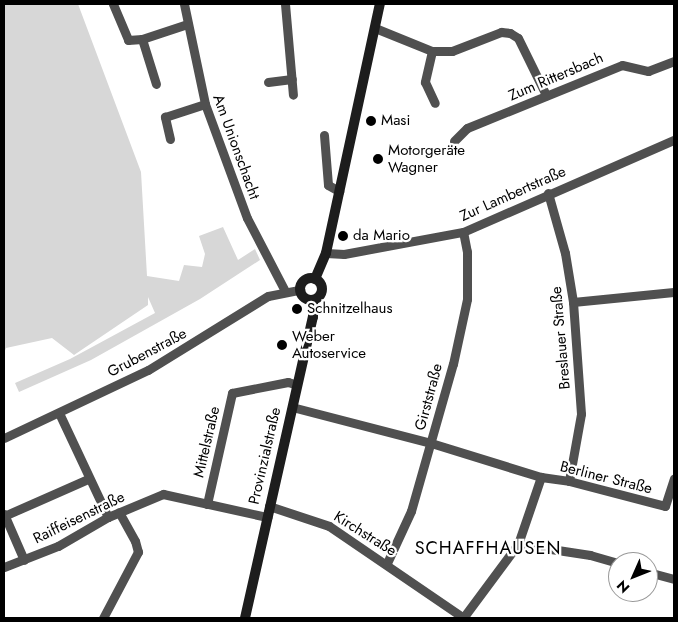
<!DOCTYPE html>
<meta charset="utf-8">
<style>
body{margin:0}
#map{position:relative;width:678px;height:622px;overflow:hidden;background:#fff;font-family:Jost,sans-serif}
div>[style]{position:absolute}
.green>*{inset:0;background:#d7d7d7}
.street>*{height:9px;margin:-4.5px;padding:0 4.5px;transform-origin:4.5px;border-radius:4.5px;background:#505050}
.secondary>*{height:10px;margin:-5px;padding:0 5px;transform-origin:5px;border-radius:5px;background:#1d1d1d}
.secondary>.ring{margin:-5px;padding:0;box-sizing:content-box;background:none;border:10px solid #1d1d1d;border-radius:50%}
.dots>*{width:14px;height:14px;translate:-50% -50%;box-sizing:border-box;border:2px solid #fff;border-radius:50%}
span{translate:-50% -50%;white-space:nowrap;text-align:center;line-height:1.15;-webkit-text-stroke:4.5px #fff;paint-order:stroke}
.street-label{font-size:15px;color:#000}
.poi-label{font-size:15px;color:#000}
.left{translate:0 -50%;text-align:left}
.quarter-label{font-size:18px;color:#000;letter-spacing:1px}
.frame{position:absolute;inset:0;border:5px solid #000;pointer-events:none}
.north{position:absolute;left:608px;top:552px;width:50px;height:50px;box-sizing:border-box;background:#fff;border:1px solid #999;border-radius:50%;rotate:226deg;font-size:14px;font-weight:700;line-height:20px;text-align:center;color:#000}
.north::after{content:'';display:block;margin:auto;width:18px;height:22px;background:#000;clip-path:polygon(50% 0,100% 100%,50% 72%,0 100%)}
</style>
<div id="map">
<div class="green">
<div style="clip-path:polygon(4px 4px,78px 4px,141px 172px,147px 276px,179px 281px,184px 265px,202px 267px,205px 254px,199px 236px,223px 227px,238px 260px,255px 249px,260px 260px,200px 299px,91px 360px,19px 392px,15px 383px,70px 359px,155px 313px,148px 297px,148px 305px,74px 355px,52px 338px,6px 348px,4px 353px)"></div>
</div>
<div class="street">
<div style="left:113px;top:4px;width:39px;rotate:67deg"></div>
<div style="left:128px;top:40px;width:14px;rotate:-4deg"></div>
<div style="left:142px;top:39px;width:47px;rotate:-18.4deg"></div>
<div style="left:184px;top:4px;width:102px;rotate:78.1deg"></div>
<div style="left:205px;top:104px;width:121px;rotate:69.8deg"></div>
<div style="left:247px;top:218px;width:82px;rotate:62.5deg"></div>
<div style="left:285px;top:4px;width:91px;rotate:85deg"></div>
<div style="left:375px;top:28px;width:61px;rotate:22deg"></div>
<div style="left:432px;top:51px;width:20px"></div>
<div style="left:452px;top:51px;width:53px;rotate:-21.2deg"></div>
<div style="left:501px;top:32px;width:9px;rotate:6deg"></div>
<div style="left:510px;top:33px;width:9px;rotate:32deg"></div>
<div style="left:518px;top:38px;width:64px;rotate:63.8deg"></div>
<div style="left:142px;top:39px;width:47px;rotate:72.7deg"></div>
<div style="left:432px;top:51px;width:32px;rotate:103deg"></div>
<div style="left:425px;top:82px;width:23px;rotate:65deg"></div>
<div style="left:268px;top:82px;width:24px;rotate:-7deg"></div>
<div style="left:324px;top:135px;width:50px;rotate:85.4deg"></div>
<div style="left:328px;top:185px;width:13px;rotate:29deg"></div>
<div style="left:170px;top:139px;width:23px;rotate:-103deg"></div>
<div style="left:165px;top:117px;width:42px;rotate:-18deg"></div>
<div style="left:454px;top:141px;width:18px;rotate:-45deg"></div>
<div style="left:467px;top:128px;width:167px;rotate:-22.1deg"></div>
<div style="left:622px;top:65px;width:27px;rotate:13deg"></div>
<div style="left:648px;top:71px;width:28px;rotate:-21deg"></div>
<div style="left:548px;top:193px;width:62px;rotate:74.2deg"></div>
<div style="left:565px;top:253px;width:50px;rotate:80.7deg"></div>
<div style="left:573px;top:302px;width:112px;rotate:85.9deg"></div>
<div style="left:581px;top:414px;width:68px;rotate:100.2deg"></div>
<div style="left:326px;top:253px;width:18px;rotate:3deg"></div>
<div style="left:344px;top:254px;width:121px;rotate:-10.5deg"></div>
<div style="left:463px;top:232px;width:230px;rotate:-23.6deg"></div>
<div style="left:573px;top:302px;width:101px;rotate:-5.7deg"></div>
<div style="left:292px;top:407px;width:144px;rotate:14.5deg"></div>
<div style="left:431px;top:443px;width:115px;rotate:17.2deg"></div>
<div style="left:541px;top:477px;width:28px;rotate:8deg"></div>
<div style="left:569px;top:481px;width:99px;rotate:14.6deg"></div>
<div style="left:665px;top:506px;width:29px;rotate:-72deg"></div>
<div style="left:59px;top:413px;width:115px;rotate:64.8deg"></div>
<div style="left:4px;top:438px;width:159px;rotate:-25.3deg"></div>
<div style="left:148px;top:370px;width:141px;rotate:-31.7deg"></div>
<div style="left:268px;top:296px;width:33px;rotate:-11deg"></div>
<div style="left:207px;top:504px;width:114px;rotate:-77.3deg"></div>
<div style="left:232px;top:393px;width:57px;rotate:-11.1deg"></div>
<div style="left:288px;top:382px;width:9px;rotate:18deg"></div>
<div style="left:269px;top:506px;width:63px;rotate:18.4deg"></div>
<div style="left:329px;top:526px;width:163px;rotate:34.3deg"></div>
<div style="left:4px;top:514px;width:50px;rotate:66.5deg"></div>
<div style="left:4px;top:516px;width:92px;rotate:-23.8deg"></div>
<div style="left:518px;top:544px;width:73px;rotate:8.7deg"></div>
<div style="left:590px;top:555px;width:29px;rotate:16deg"></div>
<div style="left:387px;top:563px;width:57px;rotate:-65.2deg"></div>
<div style="left:411px;top:511px;width:153px;rotate:-74.1deg"></div>
<div style="left:453px;top:364px;width:66px;rotate:-77.8deg"></div>
<div style="left:467px;top:299px;width:47px;rotate:-90deg"></div>
<div style="left:467px;top:252px;width:20px;rotate:-101deg"></div>
<div style="left:4px;top:567px;width:58px;rotate:-21.3deg"></div>
<div style="left:58px;top:546px;width:58px;rotate:-30.1deg"></div>
<div style="left:108px;top:517px;width:60px;rotate:-22.7deg"></div>
<div style="left:163px;top:494px;width:107px;rotate:12.5deg"></div>
<div style="left:648px;top:572px;width:27px;rotate:15deg"></div>
<div style="left:103px;top:618px;width:75px;rotate:-62.1deg"></div>
<div style="left:138px;top:552px;width:11px;rotate:-105deg"></div>
<div style="left:135px;top:541px;width:33px;rotate:-119deg"></div>
<div style="left:463px;top:618px;width:92px;rotate:-53.4deg"></div>
<div style="left:518px;top:544px;width:71px;rotate:-71.1deg"></div>
</div>
<div class="secondary">
<div class="ring" style="left:300px;top:278px;width:12px;height:12px"></div>
<div style="left:315px;top:279px;width:28px;rotate:-67deg"></div>
<div style="left:326px;top:253px;width:255px;rotate:-77.8deg"></div>
<div style="left:245px;top:618px;width:309px;rotate:-77.3deg"></div>
<div style="left:313px;top:317px;width:17px;rotate:-90deg"></div>
</div>
<div class="dots">
<div style="left:371px;top:121px;background:#000"></div>
<div style="left:378px;top:159px;background:#000"></div>
<div style="left:343px;top:236px;background:#000"></div>
<div style="left:297px;top:309px;background:#000"></div>
<div style="left:282px;top:345px;background:#000"></div>
</div>
<div class="street-label">
<span style="left:556px;top:77px;rotate:-23deg">Zum Rittersbach</span>
<span style="left:236px;top:147px;rotate:70deg">Am Unionschacht</span>
<span style="left:513px;top:194px;rotate:-24deg">Zur Lambertstraße</span>
<span style="left:561px;top:338px;rotate:-95deg">Breslauer Straße</span>
<span style="left:147px;top:353px;rotate:-28deg">Grubenstraße</span>
<span style="left:429px;top:397px;rotate:-75deg">Girststraße</span>
<span style="left:207px;top:442px;rotate:-77deg">Mittelstraße</span>
<span style="left:265px;top:456px;rotate:-77deg">Provinzialstraße</span>
<span style="left:606px;top:478px;rotate:14deg">Berliner Straße</span>
<span style="left:79px;top:518px;rotate:-26deg">Raiffeisenstraße</span>
<span style="left:365px;top:534px;rotate:32deg">Kirchstraße</span>
</div>
<div class="poi-label">
<span class="left" style="left:381px;top:121px">Masi</span>
<span class="left" style="left:388px;top:159px">Motorgeräte<br>Wagner</span>
<span class="left" style="left:353px;top:236px">da Mario</span>
<span class="left" style="left:307px;top:309px">Schnitzelhaus</span>
<span class="left" style="left:292px;top:345px">Weber<br>Autoservice</span>
</div>
<div class="quarter-label">
<span style="left:488px;top:548px">SCHAFFHAUSEN</span>
</div>
<div class="frame"></div>
<div class="north">N</div>
</div>
